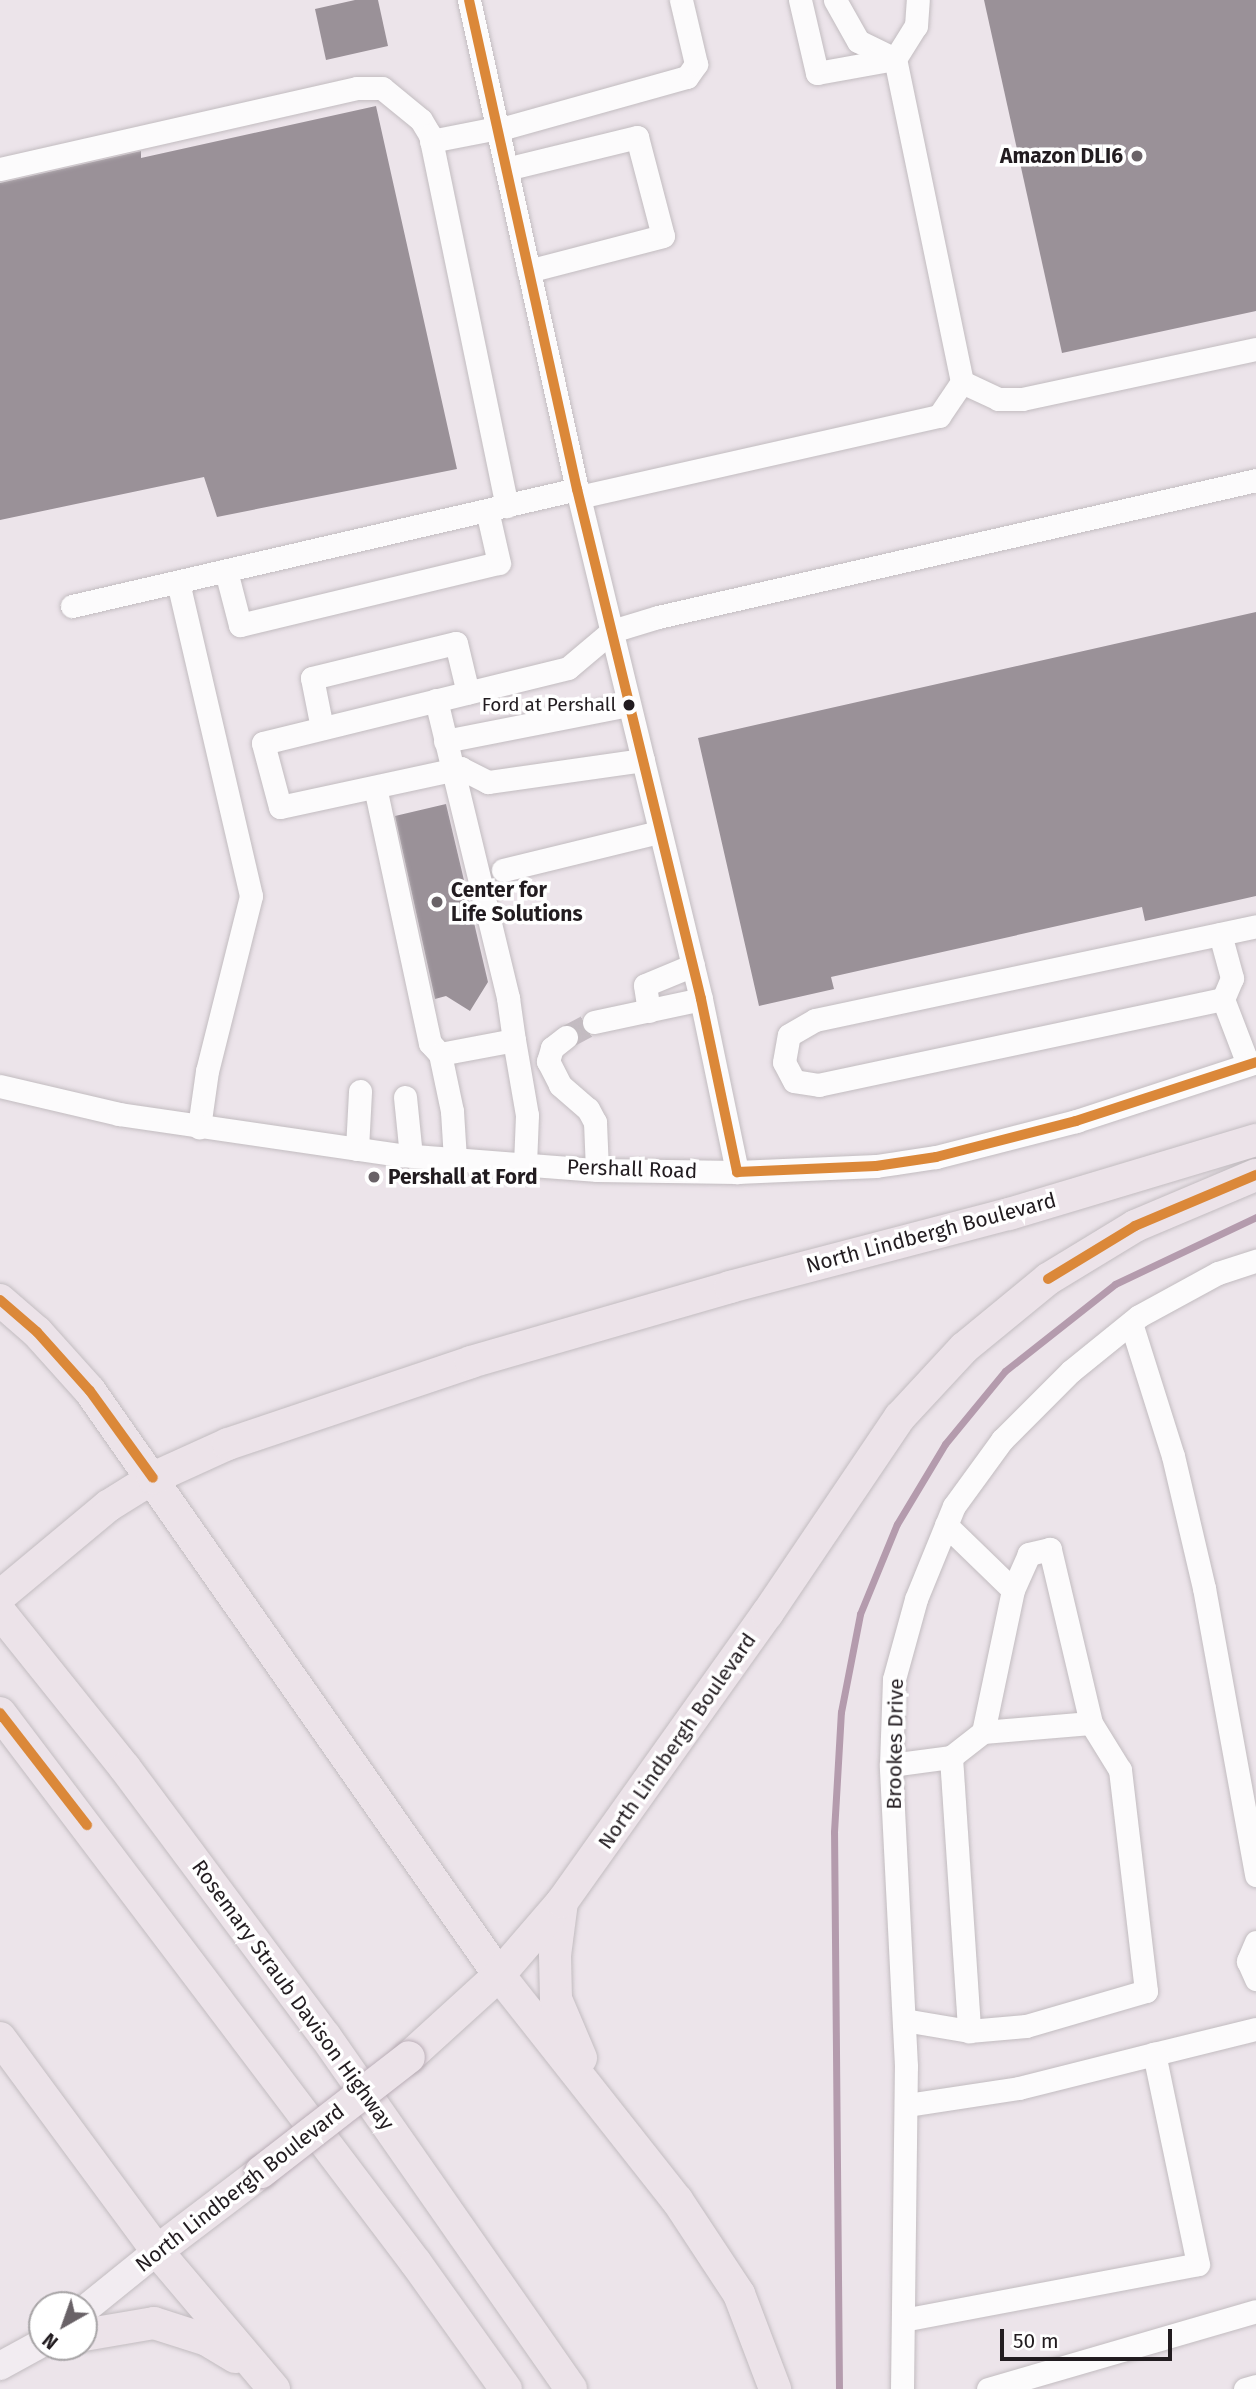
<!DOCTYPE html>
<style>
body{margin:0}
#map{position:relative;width:1256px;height:2389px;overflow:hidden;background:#ece4ea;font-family:"Fira Sans",sans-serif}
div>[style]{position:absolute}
.stream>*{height:7px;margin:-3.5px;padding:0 3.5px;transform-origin:3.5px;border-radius:3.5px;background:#b49bad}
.building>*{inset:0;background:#9a9198}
.minor-tunnel>*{height:23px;margin-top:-11.5px;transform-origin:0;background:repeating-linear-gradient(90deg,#c4bcc2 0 23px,transparent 0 34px)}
.roads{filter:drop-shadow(0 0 2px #c2bcc0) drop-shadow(0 0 2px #c2bcc0)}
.minor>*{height:23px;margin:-11.5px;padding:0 11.5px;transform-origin:11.5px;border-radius:11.5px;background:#fcfbfc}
.major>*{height:28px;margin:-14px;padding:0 14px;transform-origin:14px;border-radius:14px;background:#f2ecf1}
.highway>*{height:32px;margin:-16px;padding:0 16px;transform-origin:16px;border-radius:16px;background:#ece3e9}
.bridges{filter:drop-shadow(0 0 2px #baaeb7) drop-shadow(0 0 2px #baaeb7)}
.highway-bridge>*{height:32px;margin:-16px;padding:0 16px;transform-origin:16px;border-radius:16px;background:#ece3e9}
.bus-1>*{height:10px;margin:-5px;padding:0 5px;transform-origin:5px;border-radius:5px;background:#db8839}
.dots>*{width:19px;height:19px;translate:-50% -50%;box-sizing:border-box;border:4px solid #fff;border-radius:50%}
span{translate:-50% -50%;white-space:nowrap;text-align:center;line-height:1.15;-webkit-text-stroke:7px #fff;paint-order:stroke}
.bus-label{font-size:19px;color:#221c20}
.right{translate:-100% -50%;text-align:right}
.poi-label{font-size:21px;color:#221c20;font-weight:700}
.left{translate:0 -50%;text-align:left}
.street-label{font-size:21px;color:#221c20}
.north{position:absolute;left:28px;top:2291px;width:70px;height:70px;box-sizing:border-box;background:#fff;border:2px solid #a7a4a6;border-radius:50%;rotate:220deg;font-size:19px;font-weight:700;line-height:28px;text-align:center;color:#221c20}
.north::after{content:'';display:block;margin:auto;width:24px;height:32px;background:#696267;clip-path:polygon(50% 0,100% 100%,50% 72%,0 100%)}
.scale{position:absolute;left:1000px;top:2329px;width:172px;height:32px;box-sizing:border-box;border:4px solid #221c20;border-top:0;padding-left:9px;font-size:21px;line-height:24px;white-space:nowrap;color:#221c20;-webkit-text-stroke:5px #fff;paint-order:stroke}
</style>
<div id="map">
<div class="stream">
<div style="left:839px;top:2389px;width:557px;rotate:-90.51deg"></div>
<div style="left:834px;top:1832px;width:120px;rotate:-86.7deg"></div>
<div style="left:841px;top:1712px;width:100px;rotate:-79deg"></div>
<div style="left:860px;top:1614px;width:97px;rotate:-67.7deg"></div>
<div style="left:897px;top:1524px;width:93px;rotate:-59deg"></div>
<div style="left:945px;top:1444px;width:94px;rotate:-50.6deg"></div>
<div style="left:1005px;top:1371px;width:140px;rotate:-38.3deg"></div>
<div style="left:1115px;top:1284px;width:156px;rotate:-25.4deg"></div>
</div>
<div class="building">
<div style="clip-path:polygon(355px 0,378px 0,388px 46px,326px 60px,315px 9px)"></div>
<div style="clip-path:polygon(984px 0,1256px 0,1256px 311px,1062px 353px)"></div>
<div style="clip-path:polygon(376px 106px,457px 469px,217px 517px,204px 477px,0 520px,0 183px,141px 151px,141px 158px)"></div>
<div style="clip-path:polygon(1256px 612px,1256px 896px,1145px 921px,1142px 907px,831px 977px,834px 989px,759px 1006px,698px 738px)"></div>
<div style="clip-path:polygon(446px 804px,488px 982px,470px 1011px,446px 996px,435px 999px,395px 816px)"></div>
</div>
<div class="minor-tunnel">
<div style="left:566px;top:1037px;width:32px;rotate:-28deg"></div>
</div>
<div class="roads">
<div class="minor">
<div style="left:469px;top:0;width:501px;rotate:77.55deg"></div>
<div style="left:577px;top:489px;width:525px;rotate:76.33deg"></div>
<div style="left:701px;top:999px;width:177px;rotate:78.2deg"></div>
<div style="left:800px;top:0;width:75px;rotate:76.9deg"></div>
<div style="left:817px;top:73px;width:79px;rotate:-10.2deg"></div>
<div style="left:895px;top:59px;width:39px;rotate:-58deg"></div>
<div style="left:916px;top:26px;width:26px;rotate:-86deg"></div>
<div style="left:497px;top:130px;width:197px;rotate:-15.6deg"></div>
<div style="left:687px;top:77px;width:16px;rotate:-55deg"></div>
<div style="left:696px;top:64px;width:66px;rotate:-103.2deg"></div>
<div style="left:431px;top:141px;width:67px;rotate:-11.1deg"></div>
<div style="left:0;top:169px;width:366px;rotate:-12.8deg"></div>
<div style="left:357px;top:88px;width:25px"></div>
<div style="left:382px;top:88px;width:50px;rotate:39.4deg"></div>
<div style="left:421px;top:120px;width:17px;rotate:59deg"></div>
<div style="left:430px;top:135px;width:379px;rotate:78.3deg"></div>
<div style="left:506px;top:169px;width:135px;rotate:-13.7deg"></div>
<div style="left:637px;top:137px;width:102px;rotate:75.3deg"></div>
<div style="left:663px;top:236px;width:139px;rotate:165.5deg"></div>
<div style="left:962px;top:382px;width:40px;rotate:25deg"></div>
<div style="left:998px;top:399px;width:24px"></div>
<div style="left:1022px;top:399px;width:239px;rotate:-12.1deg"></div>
<div style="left:579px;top:497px;width:369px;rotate:-12.7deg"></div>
<div style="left:939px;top:416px;width:41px;rotate:-55.9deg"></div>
<div style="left:962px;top:382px;width:330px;rotate:-101.7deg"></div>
<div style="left:895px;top:59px;width:41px;rotate:-154.1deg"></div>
<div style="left:858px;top:41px;width:47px;rotate:-119.3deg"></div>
<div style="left:226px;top:571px;width:56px;rotate:75.5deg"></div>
<div style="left:240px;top:625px;width:266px;rotate:-13.5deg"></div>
<div style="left:499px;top:563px;width:54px;rotate:-102.8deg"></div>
<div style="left:178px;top:582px;width:322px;rotate:76.9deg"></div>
<div style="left:251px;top:896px;width:180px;rotate:104.1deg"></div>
<div style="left:207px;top:1071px;width:57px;rotate:98.1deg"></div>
<div style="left:72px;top:606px;width:518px;rotate:-13.04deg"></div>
<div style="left:436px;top:700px;width:307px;rotate:76.4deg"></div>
<div style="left:508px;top:998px;width:42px;rotate:81.9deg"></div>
<div style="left:322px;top:728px;width:51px;rotate:-101.3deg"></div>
<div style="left:312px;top:678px;width:148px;rotate:-13.7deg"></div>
<div style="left:456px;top:643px;width:51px;rotate:76.5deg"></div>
<div style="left:445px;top:741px;width:187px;rotate:-11.1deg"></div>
<div style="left:643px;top:760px;width:157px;rotate:171.9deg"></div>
<div style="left:488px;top:782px;width:30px;rotate:-153deg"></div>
<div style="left:461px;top:768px;width:185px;rotate:167.8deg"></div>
<div style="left:280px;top:807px;width:66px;rotate:-104.9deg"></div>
<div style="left:263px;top:743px;width:314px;rotate:-13.8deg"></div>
<div style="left:568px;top:668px;width:57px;rotate:-40.1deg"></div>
<div style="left:612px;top:631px;width:48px;rotate:-16.9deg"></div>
<div style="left:658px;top:617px;width:613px;rotate:-12.9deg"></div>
<div style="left:375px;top:787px;width:262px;rotate:77.9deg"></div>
<div style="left:430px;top:1043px;width:15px;rotate:48deg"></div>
<div style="left:503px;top:870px;width:161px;rotate:-13.7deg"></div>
<div style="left:1220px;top:934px;width:46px;rotate:74.7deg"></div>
<div style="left:1232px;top:978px;width:23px;rotate:113deg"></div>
<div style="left:1223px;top:999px;width:413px;rotate:168deg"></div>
<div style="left:819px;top:1085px;width:25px;rotate:-171deg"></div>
<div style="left:794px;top:1081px;width:21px;rotate:-118deg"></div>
<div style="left:784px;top:1062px;width:27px;rotate:-80deg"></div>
<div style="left:789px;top:1035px;width:30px;rotate:-30deg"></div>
<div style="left:815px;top:1020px;width:451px;rotate:-12deg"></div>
<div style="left:1223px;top:999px;width:70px;rotate:69deg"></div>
<div style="left:649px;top:1011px;width:26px;rotate:-99deg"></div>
<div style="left:645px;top:985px;width:52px;rotate:-22.6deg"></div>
<div style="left:594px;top:1022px;width:109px;rotate:-12.1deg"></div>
<div style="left:566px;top:1037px;width:18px;rotate:142deg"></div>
<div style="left:552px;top:1048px;width:14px;rotate:107deg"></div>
<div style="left:548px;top:1061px;width:27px;rotate:63deg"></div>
<div style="left:560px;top:1085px;width:37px;rotate:41deg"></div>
<div style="left:588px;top:1109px;width:15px;rotate:62deg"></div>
<div style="left:595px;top:1122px;width:48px;rotate:87.6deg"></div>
<div style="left:0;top:1086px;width:122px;rotate:13.2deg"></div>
<div style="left:119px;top:1114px;width:285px;rotate:8.3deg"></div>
<div style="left:401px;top:1155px;width:197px;rotate:4.4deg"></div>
<div style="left:597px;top:1170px;width:140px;rotate:0.8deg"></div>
<div style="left:737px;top:1172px;width:139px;rotate:-2.5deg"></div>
<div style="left:876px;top:1166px;width:61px;rotate:-8.5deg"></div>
<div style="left:936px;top:1157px;width:145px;rotate:-14.4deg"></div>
<div style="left:1076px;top:1121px;width:189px;rotate:-18.1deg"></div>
<div style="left:405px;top:1097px;width:59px;rotate:84.2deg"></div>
<div style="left:357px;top:1149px;width:58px;rotate:-87deg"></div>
<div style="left:455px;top:1159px;width:48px;rotate:-93.6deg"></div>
<div style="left:452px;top:1111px;width:58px;rotate:-101.9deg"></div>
<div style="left:440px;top:1054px;width:75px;rotate:-10.7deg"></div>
<div style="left:514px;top:1040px;width:76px;rotate:80.2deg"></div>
<div style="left:527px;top:1115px;width:50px;rotate:92.3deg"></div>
<div style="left:1131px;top:1323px;width:139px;rotate:72.5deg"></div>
<div style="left:1173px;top:1456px;width:136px;rotate:76.8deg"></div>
<div style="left:1204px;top:1588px;width:292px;rotate:79.7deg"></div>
<div style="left:946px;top:1525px;width:93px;rotate:44.1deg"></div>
<div style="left:1013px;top:1590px;width:145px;rotate:101.9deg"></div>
<div style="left:983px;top:1732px;width:41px;rotate:142deg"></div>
<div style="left:983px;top:1732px;width:108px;rotate:-4.8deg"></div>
<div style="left:1091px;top:1723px;width:179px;rotate:-103.3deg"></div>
<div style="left:1050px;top:1549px;width:22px;rotate:167deg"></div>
<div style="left:1029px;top:1554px;width:39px;rotate:114deg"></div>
<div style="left:891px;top:1765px;width:61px;rotate:-7.6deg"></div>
<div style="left:951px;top:1757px;width:275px;rotate:86.2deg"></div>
<div style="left:1256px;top:1942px;width:21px;rotate:113deg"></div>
<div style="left:1248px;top:1961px;width:20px;rotate:66deg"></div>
<div style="left:904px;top:2020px;width:66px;rotate:9.6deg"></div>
<div style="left:969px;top:2031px;width:57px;rotate:-5deg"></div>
<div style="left:1026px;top:2026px;width:125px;rotate:-16.3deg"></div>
<div style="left:1146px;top:1991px;width:223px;rotate:-96.7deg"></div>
<div style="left:1120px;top:1770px;width:55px;rotate:-121.7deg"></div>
<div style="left:1154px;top:2054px;width:105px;rotate:-13.8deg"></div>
<div style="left:903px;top:2320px;width:300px;rotate:-10.7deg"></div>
<div style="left:1198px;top:2264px;width:215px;rotate:-101.8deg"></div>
<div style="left:1154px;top:2054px;width:139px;rotate:165.9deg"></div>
<div style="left:1019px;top:2088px;width:114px;rotate:171.4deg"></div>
<div style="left:902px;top:2389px;width:323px;rotate:-89.3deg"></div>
<div style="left:906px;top:2066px;width:301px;rotate:-92.9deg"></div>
<div style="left:891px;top:1765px;width:86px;rotate:-88deg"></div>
<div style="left:894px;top:1679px;width:83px;rotate:-74.6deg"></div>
<div style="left:916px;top:1599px;width:100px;rotate:-67.8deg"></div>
<div style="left:954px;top:1506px;width:82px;rotate:-54deg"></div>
<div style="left:1002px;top:1440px;width:98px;rotate:-45deg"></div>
<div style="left:1071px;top:1371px;width:87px;rotate:-39deg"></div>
<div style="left:1139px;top:1316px;width:90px;rotate:-28.6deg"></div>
<div style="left:1218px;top:1273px;width:40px;rotate:-18deg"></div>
<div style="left:988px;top:2389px;width:279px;rotate:-16.2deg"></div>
<div style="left:1245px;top:2389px;width:11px;rotate:-15deg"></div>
</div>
<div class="major">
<div style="left:84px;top:2310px;width:94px;rotate:-38.9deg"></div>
<div style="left:0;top:2366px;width:48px;rotate:-28.7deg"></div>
</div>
<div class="highway">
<div style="left:0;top:1300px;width:49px;rotate:40.9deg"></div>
<div style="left:37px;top:1332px;width:79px;rotate:48.1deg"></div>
<div style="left:90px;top:1391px;width:713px;rotate:54.99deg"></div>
<div style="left:499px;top:1975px;width:287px;rotate:51.7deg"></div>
<div style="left:677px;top:2200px;width:113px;rotate:56.6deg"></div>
<div style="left:739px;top:2294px;width:102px;rotate:69.2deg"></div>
<div style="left:0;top:1596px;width:141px;rotate:-39.8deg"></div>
<div style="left:108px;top:1506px;width:53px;rotate:-31.9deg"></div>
<div style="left:153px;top:1478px;width:82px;rotate:-24.4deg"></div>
<div style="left:228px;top:1444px;width:256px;rotate:-18.6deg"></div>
<div style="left:471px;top:1362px;width:270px;rotate:-16.1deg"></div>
<div style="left:730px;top:1287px;width:288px;rotate:-14.7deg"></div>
<div style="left:1009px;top:1214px;width:258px;rotate:-16.7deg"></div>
<div style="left:0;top:1612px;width:200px;rotate:51.3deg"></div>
<div style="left:125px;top:1768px;width:334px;rotate:53.3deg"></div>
<div style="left:325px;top:2036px;width:430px;rotate:55.1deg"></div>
<div style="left:0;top:1713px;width:690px;rotate:52.9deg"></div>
<div style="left:416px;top:2263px;width:155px;rotate:54.5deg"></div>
<div style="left:562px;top:1902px;width:53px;rotate:97.5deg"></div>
<div style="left:555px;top:1955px;width:44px;rotate:88.7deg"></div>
<div style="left:556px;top:1999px;width:64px;rotate:67deg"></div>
<div style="left:0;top:2038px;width:265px;rotate:53.6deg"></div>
<div style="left:157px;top:2251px;width:181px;rotate:49.7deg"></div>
<div style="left:409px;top:2057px;width:122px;rotate:-42.3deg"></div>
<div style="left:499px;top:1975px;width:96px;rotate:-49.2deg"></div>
<div style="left:562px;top:1902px;width:354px;rotate:-54.6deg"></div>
<div style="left:767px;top:1614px;width:238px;rotate:-56deg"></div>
<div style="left:900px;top:1417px;width:94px;rotate:-47.2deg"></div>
<div style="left:964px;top:1348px;width:109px;rotate:-39.4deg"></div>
<div style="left:1048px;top:1279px;width:102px;rotate:-31.3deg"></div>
<div style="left:1135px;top:1226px;width:131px;rotate:-22.9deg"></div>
<div style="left:157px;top:2251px;width:131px;rotate:-37.2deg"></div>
<div style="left:84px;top:2335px;width:71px;rotate:-9.7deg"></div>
<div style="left:154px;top:2323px;width:56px;rotate:17.8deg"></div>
<div style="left:207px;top:2340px;width:33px;rotate:31deg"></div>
</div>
</div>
<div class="bridges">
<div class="highway-bridge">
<div style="left:261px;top:2172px;width:187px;rotate:-37.8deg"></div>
</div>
</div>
<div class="bus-1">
<div style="left:469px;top:0;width:501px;rotate:77.55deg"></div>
<div style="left:577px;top:489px;width:525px;rotate:76.33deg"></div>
<div style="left:701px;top:999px;width:177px;rotate:78.2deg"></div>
<div style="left:737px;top:1172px;width:139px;rotate:-2.5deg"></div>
<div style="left:876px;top:1166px;width:61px;rotate:-8.5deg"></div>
<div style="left:936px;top:1157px;width:145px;rotate:-14.4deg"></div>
<div style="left:1076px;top:1121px;width:189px;rotate:-18.1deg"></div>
<div style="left:1048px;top:1279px;width:102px;rotate:-31.3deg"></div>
<div style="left:1135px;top:1226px;width:131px;rotate:-22.9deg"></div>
<div style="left:0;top:1300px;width:49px;rotate:40.9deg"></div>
<div style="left:37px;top:1332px;width:79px;rotate:48.1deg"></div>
<div style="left:90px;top:1391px;width:107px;rotate:54.1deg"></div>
<div style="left:0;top:1713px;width:142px;rotate:52.2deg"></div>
</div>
<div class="dots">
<div style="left:1137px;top:156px;background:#696267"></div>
<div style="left:629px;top:705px;background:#221c20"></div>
<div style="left:437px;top:902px;background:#696267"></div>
<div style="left:374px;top:1177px;background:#696267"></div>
</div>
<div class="bus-label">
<span class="right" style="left:616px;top:705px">Ford at Pershall</span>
</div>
<div class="poi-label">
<span class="right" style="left:1123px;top:156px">Amazon DLI6</span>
<span class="left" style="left:451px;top:902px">Center for<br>Life Solutions</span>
<span class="left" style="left:388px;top:1177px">Pershall at Ford</span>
</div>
<div class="street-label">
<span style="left:632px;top:1169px;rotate:2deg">Pershall Road</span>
<span style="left:931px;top:1233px;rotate:-15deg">North Lindbergh Boulevard</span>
<span style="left:677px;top:1741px;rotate:-55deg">North Lindbergh Boulevard</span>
<span style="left:895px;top:1744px;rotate:-89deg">Brookes Drive</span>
<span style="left:293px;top:1995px;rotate:54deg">Rosemary Straub Davison Highway</span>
<span style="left:240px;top:2188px;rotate:-38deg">North Lindbergh Boulevard</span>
</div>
<div class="north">N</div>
<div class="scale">50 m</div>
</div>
